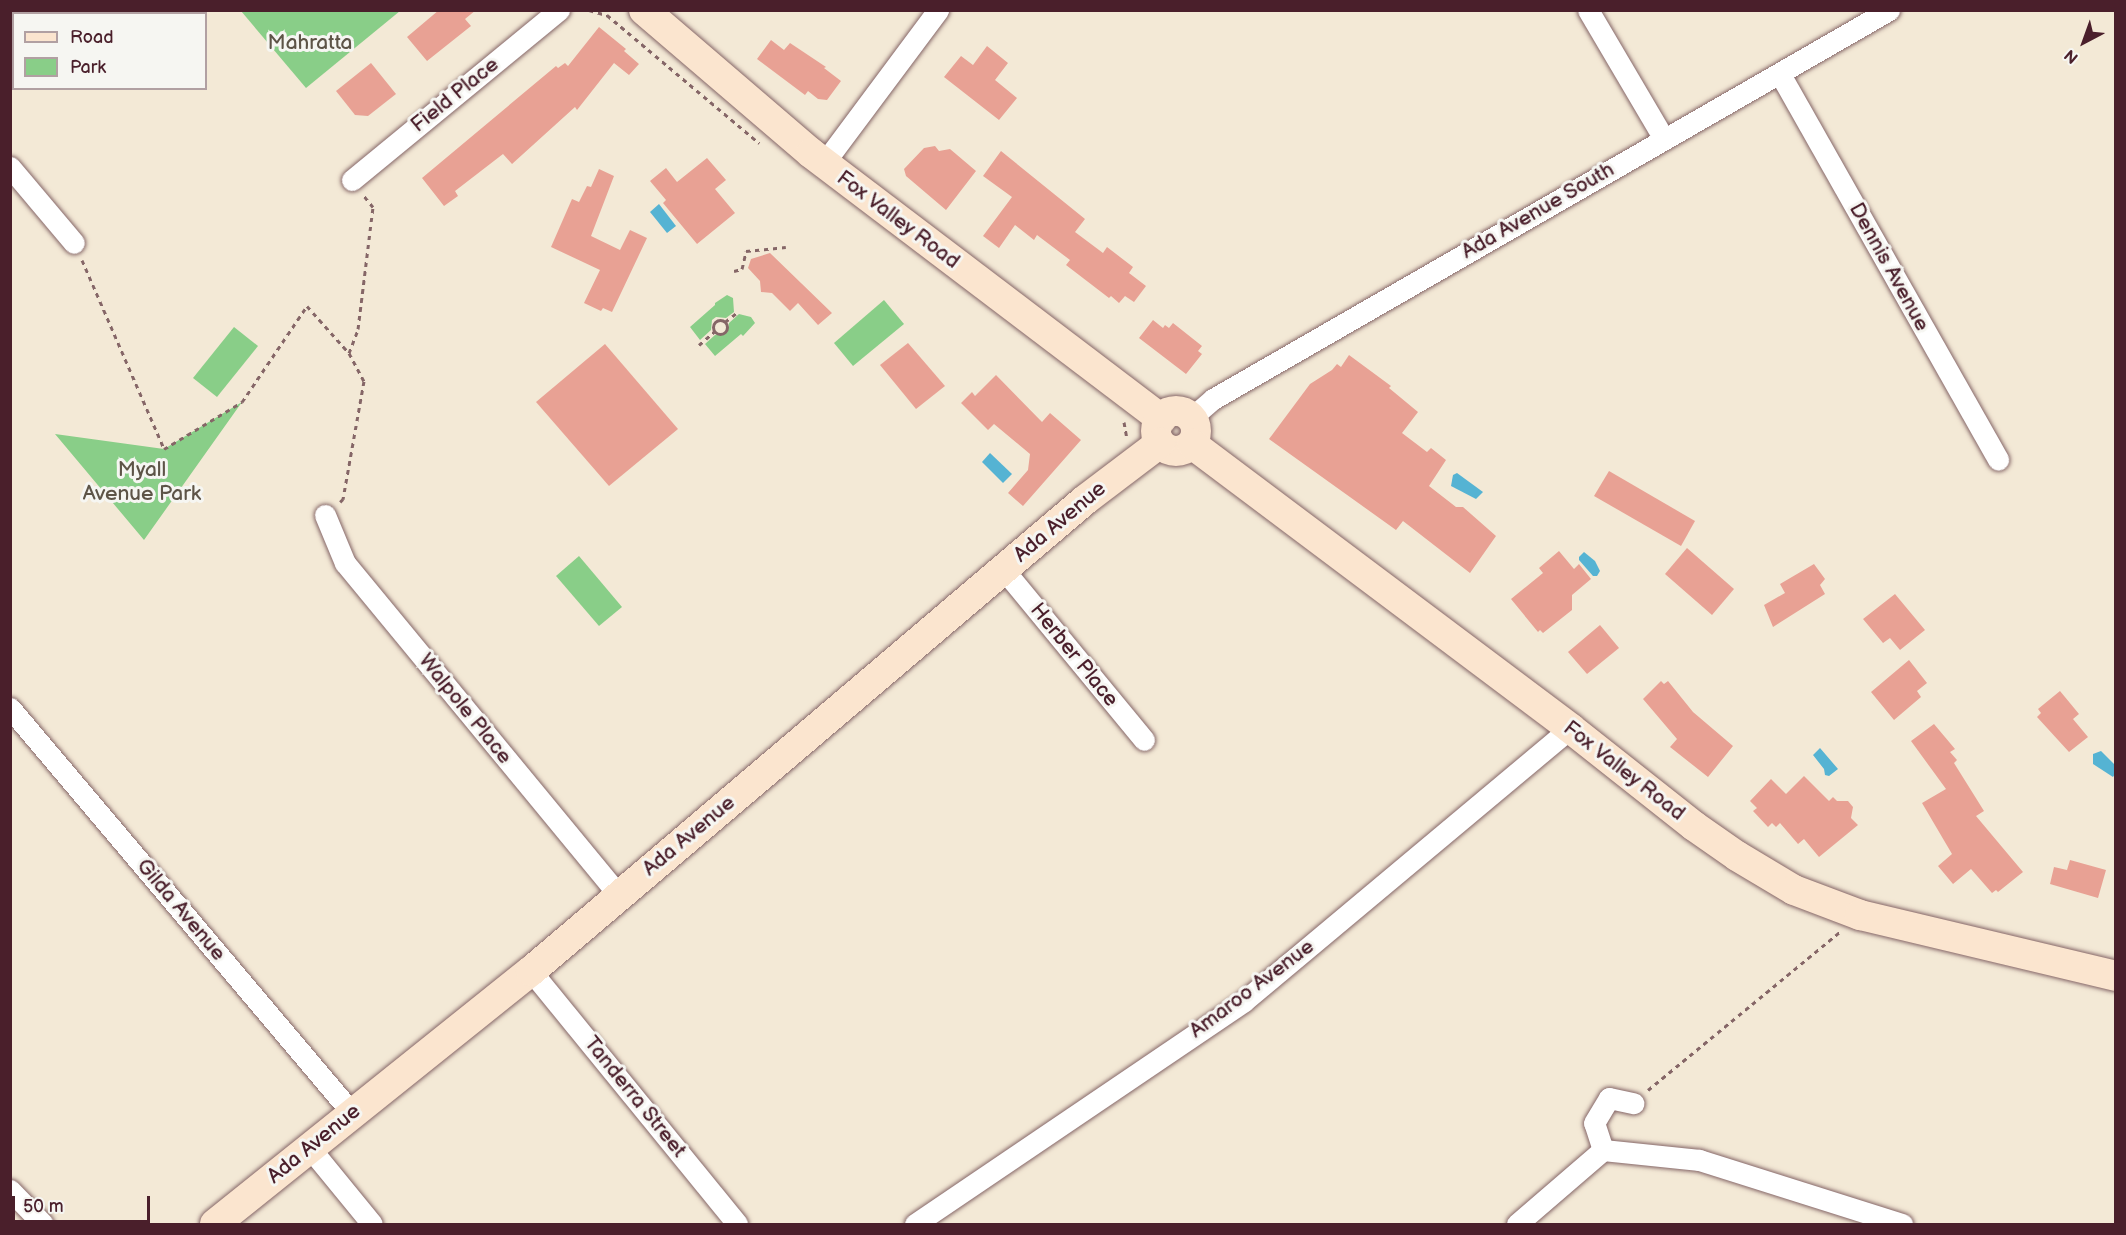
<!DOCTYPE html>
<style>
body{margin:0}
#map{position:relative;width:2126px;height:1235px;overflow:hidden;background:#f3e9d6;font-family:"Balsamiq Sans",sans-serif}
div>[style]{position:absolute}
.green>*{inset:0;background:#89ce88}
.water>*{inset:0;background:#55b3d3}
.building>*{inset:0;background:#e8a194}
.path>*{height:3px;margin-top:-1.5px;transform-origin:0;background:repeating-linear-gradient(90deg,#856667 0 4.5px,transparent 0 9px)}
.path>.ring{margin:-1.5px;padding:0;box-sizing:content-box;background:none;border:3px solid #856667;border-radius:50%}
.roads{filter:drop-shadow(0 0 2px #856667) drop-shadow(0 0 2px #856667)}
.street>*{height:21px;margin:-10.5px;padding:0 10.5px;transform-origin:10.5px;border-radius:10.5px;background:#fff}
.secondary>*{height:30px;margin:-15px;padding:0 15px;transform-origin:15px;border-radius:15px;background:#fbe5cf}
.secondary>.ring{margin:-15px;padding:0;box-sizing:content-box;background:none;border:30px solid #fbe5cf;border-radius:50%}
span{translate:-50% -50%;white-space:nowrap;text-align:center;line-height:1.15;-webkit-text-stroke:6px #f6f6f2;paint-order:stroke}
.park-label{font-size:21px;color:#5d5447}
.street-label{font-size:21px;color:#4a1f2b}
.frame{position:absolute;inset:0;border:12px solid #4a1f2b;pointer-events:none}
.legend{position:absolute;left:12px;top:12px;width:195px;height:78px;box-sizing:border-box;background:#f6f6f2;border:2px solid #b1a0a2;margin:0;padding:8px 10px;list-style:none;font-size:18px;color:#4a1f2b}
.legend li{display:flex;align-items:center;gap:12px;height:30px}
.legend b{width:30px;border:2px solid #b1a0a2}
.north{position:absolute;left:2054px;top:12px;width:60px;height:60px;-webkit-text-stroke:4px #f6f6f2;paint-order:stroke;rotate:221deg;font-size:16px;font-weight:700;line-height:24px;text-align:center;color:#4a1f2b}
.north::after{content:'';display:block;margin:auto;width:21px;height:27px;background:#4a1f2b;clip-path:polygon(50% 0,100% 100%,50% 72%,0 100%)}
.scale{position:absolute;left:12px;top:1196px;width:138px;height:27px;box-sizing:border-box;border:3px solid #4a1f2b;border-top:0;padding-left:8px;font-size:18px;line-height:21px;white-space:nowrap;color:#4a1f2b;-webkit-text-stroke:4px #f6f6f2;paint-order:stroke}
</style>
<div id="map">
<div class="green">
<div style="clip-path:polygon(241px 11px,400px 11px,306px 88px)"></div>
<div style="clip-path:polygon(727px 295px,733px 298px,734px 312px,726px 318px,716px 317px,712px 320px,711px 330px,700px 340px,690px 327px,715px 305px,715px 303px)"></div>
<div style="clip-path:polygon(884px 300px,904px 324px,853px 366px,834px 343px)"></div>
<div style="clip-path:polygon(739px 314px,751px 317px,755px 323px,743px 336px,741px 334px,715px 356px,705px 344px,715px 335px,727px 333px,729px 323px)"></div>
<div style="clip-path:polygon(234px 327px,258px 346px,217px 397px,193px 378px)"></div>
<div style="clip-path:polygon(242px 402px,144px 540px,55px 434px,164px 449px)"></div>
<div style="clip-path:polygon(579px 556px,622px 607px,599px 626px,556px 576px)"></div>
</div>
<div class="water">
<div style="clip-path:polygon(659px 204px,676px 226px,667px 233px,650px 212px)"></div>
<div style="clip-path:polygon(990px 453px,1012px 474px,1003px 483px,982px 462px)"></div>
<div style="clip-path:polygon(1457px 473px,1483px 492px,1476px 499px,1451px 486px,1453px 475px)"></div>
<div style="clip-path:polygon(1584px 552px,1595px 561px,1600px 571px,1597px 576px,1593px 576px,1579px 560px,1579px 557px)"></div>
<div style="clip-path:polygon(1820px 748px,1838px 769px,1829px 776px,1825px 775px,1824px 769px,1813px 755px)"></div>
<div style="clip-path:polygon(2101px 751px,2115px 765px,2115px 774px,2113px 777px,2093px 764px,2093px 754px)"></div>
</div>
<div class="building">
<div style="clip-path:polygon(439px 10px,476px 10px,465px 19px,471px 26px,427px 61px,407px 37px)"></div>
<div style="clip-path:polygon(599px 27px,626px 49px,624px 51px,639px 64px,629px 75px,614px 63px,577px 110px,575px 107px,512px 164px,503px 154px,455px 191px,458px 196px,444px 206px,422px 178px,556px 66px,558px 68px,565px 63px,568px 66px)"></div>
<div style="clip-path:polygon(771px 40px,784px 50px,790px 43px,826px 67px,824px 68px,841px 81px,827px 100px,818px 99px,808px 91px,805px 95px,757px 59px)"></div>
<div style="clip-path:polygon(987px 46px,1008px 63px,995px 80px,1017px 98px,999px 120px,944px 77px,961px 56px,973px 65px)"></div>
<div style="clip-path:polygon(371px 63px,396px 94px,368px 116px,355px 115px,336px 91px)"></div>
<div style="clip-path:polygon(935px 146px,939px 151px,950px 149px,976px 171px,946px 210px,906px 176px,904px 169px,924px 148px)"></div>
<div style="clip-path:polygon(1001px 151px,1085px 219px,1075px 232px,1103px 253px,1107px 247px,1133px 267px,1129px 273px,1146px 286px,1134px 302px,1125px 296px,1119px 303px,1111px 296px,1109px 298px,1066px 265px,1070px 260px,1037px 235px,1034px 240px,1015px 225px,999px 248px,983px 236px,1012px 197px,983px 176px)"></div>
<div style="clip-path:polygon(707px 158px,726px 180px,715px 189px,735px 213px,697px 244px,663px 203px,666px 200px,650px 181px,666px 168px,677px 182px)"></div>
<div style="clip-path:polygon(599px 169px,614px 176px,591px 236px,620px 250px,630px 230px,647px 238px,612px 312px,603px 308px,601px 311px,584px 303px,600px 270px,551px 247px,572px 199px,579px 202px,587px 186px,591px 187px)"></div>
<div style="clip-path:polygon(770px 253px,832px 313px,818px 325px,798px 303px,790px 311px,772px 293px,761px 292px,760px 281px,748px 268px,751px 259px)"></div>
<div style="clip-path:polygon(1153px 320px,1163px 328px,1165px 325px,1169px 328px,1173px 323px,1202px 346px,1198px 351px,1202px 354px,1186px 374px,1139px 338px)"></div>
<div style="clip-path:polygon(908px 343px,945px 386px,916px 409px,880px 365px)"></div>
<div style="clip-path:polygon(605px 344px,678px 429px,609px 486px,536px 402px)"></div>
<div style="clip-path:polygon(1349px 355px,1391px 386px,1389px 388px,1418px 412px,1402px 433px,1427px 452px,1431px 448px,1446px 460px,1429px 486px,1456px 507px,1463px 507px,1496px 536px,1470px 573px,1403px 521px,1396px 530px,1269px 439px,1310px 384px,1332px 370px,1337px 364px,1341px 367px)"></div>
<div style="clip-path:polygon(996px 375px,1042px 422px,1050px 413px,1081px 440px,1023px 506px,1008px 493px,1028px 470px,1030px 454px,994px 424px,988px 430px,961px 403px,972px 392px,975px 396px)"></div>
<div style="clip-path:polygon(1609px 471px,1695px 521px,1681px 546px,1594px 496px)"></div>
<div style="clip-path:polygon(1687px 548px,1734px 589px,1712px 615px,1665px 574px)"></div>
<div style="clip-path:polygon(1559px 551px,1574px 569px,1579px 564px,1591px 579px,1572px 595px,1572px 610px,1543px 633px,1540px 630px,1538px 632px,1511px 599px,1543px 573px,1539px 568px)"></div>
<div style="clip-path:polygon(1814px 564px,1825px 579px,1820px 585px,1825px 594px,1773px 627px,1764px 605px,1785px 593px,1780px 584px)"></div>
<div style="clip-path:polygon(1895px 594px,1925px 630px,1900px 650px,1890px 638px,1883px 643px,1863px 619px)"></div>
<div style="clip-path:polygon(1600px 625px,1619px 648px,1587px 674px,1568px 652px)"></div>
<div style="clip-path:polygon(1909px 660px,1927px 683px,1917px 691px,1921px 697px,1894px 720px,1871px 692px)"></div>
<div style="clip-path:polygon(1661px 681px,1664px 684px,1668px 681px,1693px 712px,1733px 746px,1708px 777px,1670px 747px,1677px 739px,1643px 699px)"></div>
<div style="clip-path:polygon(2060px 691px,2079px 714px,2073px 719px,2088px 737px,2069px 752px,2037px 717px,2041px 713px,2038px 709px)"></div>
<div style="clip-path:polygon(1934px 724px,1955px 749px,1950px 752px,1957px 760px,1954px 763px,1984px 811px,1976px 816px,2023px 872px,1998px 892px,1996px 890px,1992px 893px,1971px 869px,1953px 884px,1938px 866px,1952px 854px,1922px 803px,1946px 789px,1911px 741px)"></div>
<div style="clip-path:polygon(1804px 776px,1829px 801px,1833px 797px,1837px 801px,1848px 801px,1853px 807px,1851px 818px,1858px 825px,1819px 857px,1804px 839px,1798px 844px,1780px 823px,1776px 827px,1772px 823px,1768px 827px,1753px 811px,1757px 808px,1750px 801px,1771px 779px,1786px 794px)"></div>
<div style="clip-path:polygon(2070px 860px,2106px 870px,2098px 898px,2050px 884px,2054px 867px,2067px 870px)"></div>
</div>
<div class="path">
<div style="left:589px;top:10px;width:19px;rotate:16deg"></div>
<div style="left:607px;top:15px;width:199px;rotate:40.1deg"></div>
<div style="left:82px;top:260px;width:206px;rotate:66.5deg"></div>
<div style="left:164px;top:449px;width:91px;rotate:-31.1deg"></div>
<div style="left:242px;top:402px;width:116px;rotate:-55.9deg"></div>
<div style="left:307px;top:306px;width:63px;rotate:48.2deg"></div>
<div style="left:349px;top:353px;width:32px;rotate:62deg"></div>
<div style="left:364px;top:381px;width:120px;rotate:100.1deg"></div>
<div style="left:343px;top:499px;width:4px;rotate:135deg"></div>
<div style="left:734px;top:271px;width:8px;rotate:-14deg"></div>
<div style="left:742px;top:269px;width:18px;rotate:-77deg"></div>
<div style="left:746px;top:251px;width:40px;rotate:-5.7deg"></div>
<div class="ring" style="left:713px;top:320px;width:11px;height:11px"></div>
<div style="left:725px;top:322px;width:16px;rotate:-38deg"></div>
<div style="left:699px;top:345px;width:21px;rotate:-41deg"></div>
<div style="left:349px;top:353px;width:26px;rotate:-69deg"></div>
<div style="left:358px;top:329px;width:123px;rotate:-83deg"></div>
<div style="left:373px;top:207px;width:14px;rotate:-129deg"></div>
<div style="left:1124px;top:422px;width:17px;rotate:80deg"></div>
<div style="left:1648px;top:1090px;width:249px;rotate:-39.5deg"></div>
</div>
<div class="roads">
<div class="street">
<div style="left:1588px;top:10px;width:150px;rotate:59.5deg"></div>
<div style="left:1780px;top:74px;width:443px;rotate:60.5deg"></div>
<div style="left:824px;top:163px;width:191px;rotate:-53.3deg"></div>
<div style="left:10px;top:167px;width:99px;rotate:49.9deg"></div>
<div style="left:352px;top:180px;width:268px;rotate:-39.4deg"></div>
<div style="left:1191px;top:418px;width:29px;rotate:-41deg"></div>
<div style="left:1213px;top:399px;width:780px;rotate:-29.92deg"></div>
<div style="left:325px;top:515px;width:52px;rotate:67.4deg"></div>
<div style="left:345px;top:563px;width:430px;rotate:50.5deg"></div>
<div style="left:1004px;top:570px;width:220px;rotate:50.5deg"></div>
<div style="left:10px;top:708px;width:530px;rotate:49.82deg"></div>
<div style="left:531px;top:971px;width:326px;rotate:50.8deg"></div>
<div style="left:309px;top:1147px;width:99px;rotate:50.7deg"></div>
<div style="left:1603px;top:1150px;width:28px;rotate:-108deg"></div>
<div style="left:1594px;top:1123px;width:29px;rotate:-59deg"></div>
<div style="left:1609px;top:1098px;width:25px;rotate:12deg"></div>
<div style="left:10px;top:1190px;width:47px;rotate:45.9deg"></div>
<div style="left:915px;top:1224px;width:397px;rotate:-34.1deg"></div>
<div style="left:1244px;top:1001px;width:425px;rotate:-39.9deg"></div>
<div style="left:1517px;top:1224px;width:113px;rotate:-40.7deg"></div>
<div style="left:1603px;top:1150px;width:97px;rotate:5.9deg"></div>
<div style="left:1699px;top:1160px;width:213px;rotate:17.5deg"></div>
</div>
<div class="secondary">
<div style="left:644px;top:10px;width:220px;rotate:40.6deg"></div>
<div style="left:811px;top:153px;width:440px;rotate:37.2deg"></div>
<div class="ring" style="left:1156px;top:411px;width:10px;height:10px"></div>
<div style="left:1192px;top:444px;width:473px;rotate:36.9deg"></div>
<div style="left:1570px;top:728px;width:158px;rotate:38.3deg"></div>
<div style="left:1694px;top:826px;width:52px;rotate:34.9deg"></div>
<div style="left:1737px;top:856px;width:66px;rotate:30.8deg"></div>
<div style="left:1794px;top:890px;width:71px;rotate:20.7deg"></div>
<div style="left:1860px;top:915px;width:263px;rotate:13.4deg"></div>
<div style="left:215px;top:1224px;width:405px;rotate:-38.7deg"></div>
<div style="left:531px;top:971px;width:727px;rotate:-40.37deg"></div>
<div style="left:1085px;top:500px;width:94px;rotate:-37.2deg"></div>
</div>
</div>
<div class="park-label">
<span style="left:310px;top:43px">Mahratta</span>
<span style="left:142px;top:482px">Myall<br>Avenue Park</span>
</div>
<div class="street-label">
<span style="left:455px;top:95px;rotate:-39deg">Field Place</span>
<span style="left:1538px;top:211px;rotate:-30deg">Ada Avenue South</span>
<span style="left:898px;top:220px;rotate:37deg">Fox Valley Road</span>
<span style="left:1889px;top:267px;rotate:61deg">Dennis Avenue</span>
<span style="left:1060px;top:522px;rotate:-40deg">Ada Avenue</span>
<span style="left:1074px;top:655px;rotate:51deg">Herber Place</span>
<span style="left:465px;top:709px;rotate:51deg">Walpole Place</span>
<span style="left:1624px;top:771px;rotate:38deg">Fox Valley Road</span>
<span style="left:689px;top:836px;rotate:-40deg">Ada Avenue</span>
<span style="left:181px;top:910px;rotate:50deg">Gilda Avenue</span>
<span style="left:1252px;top:989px;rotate:-37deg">Amaroo Avenue</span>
<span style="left:635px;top:1097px;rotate:51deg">Tanderra Street</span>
<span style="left:314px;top:1144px;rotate:-39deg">Ada Avenue</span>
</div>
<div class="frame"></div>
<ul class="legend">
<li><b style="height:8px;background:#fbe5cf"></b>Road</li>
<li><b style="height:16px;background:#89ce88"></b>Park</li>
</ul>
<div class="north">N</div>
<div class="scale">50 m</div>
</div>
